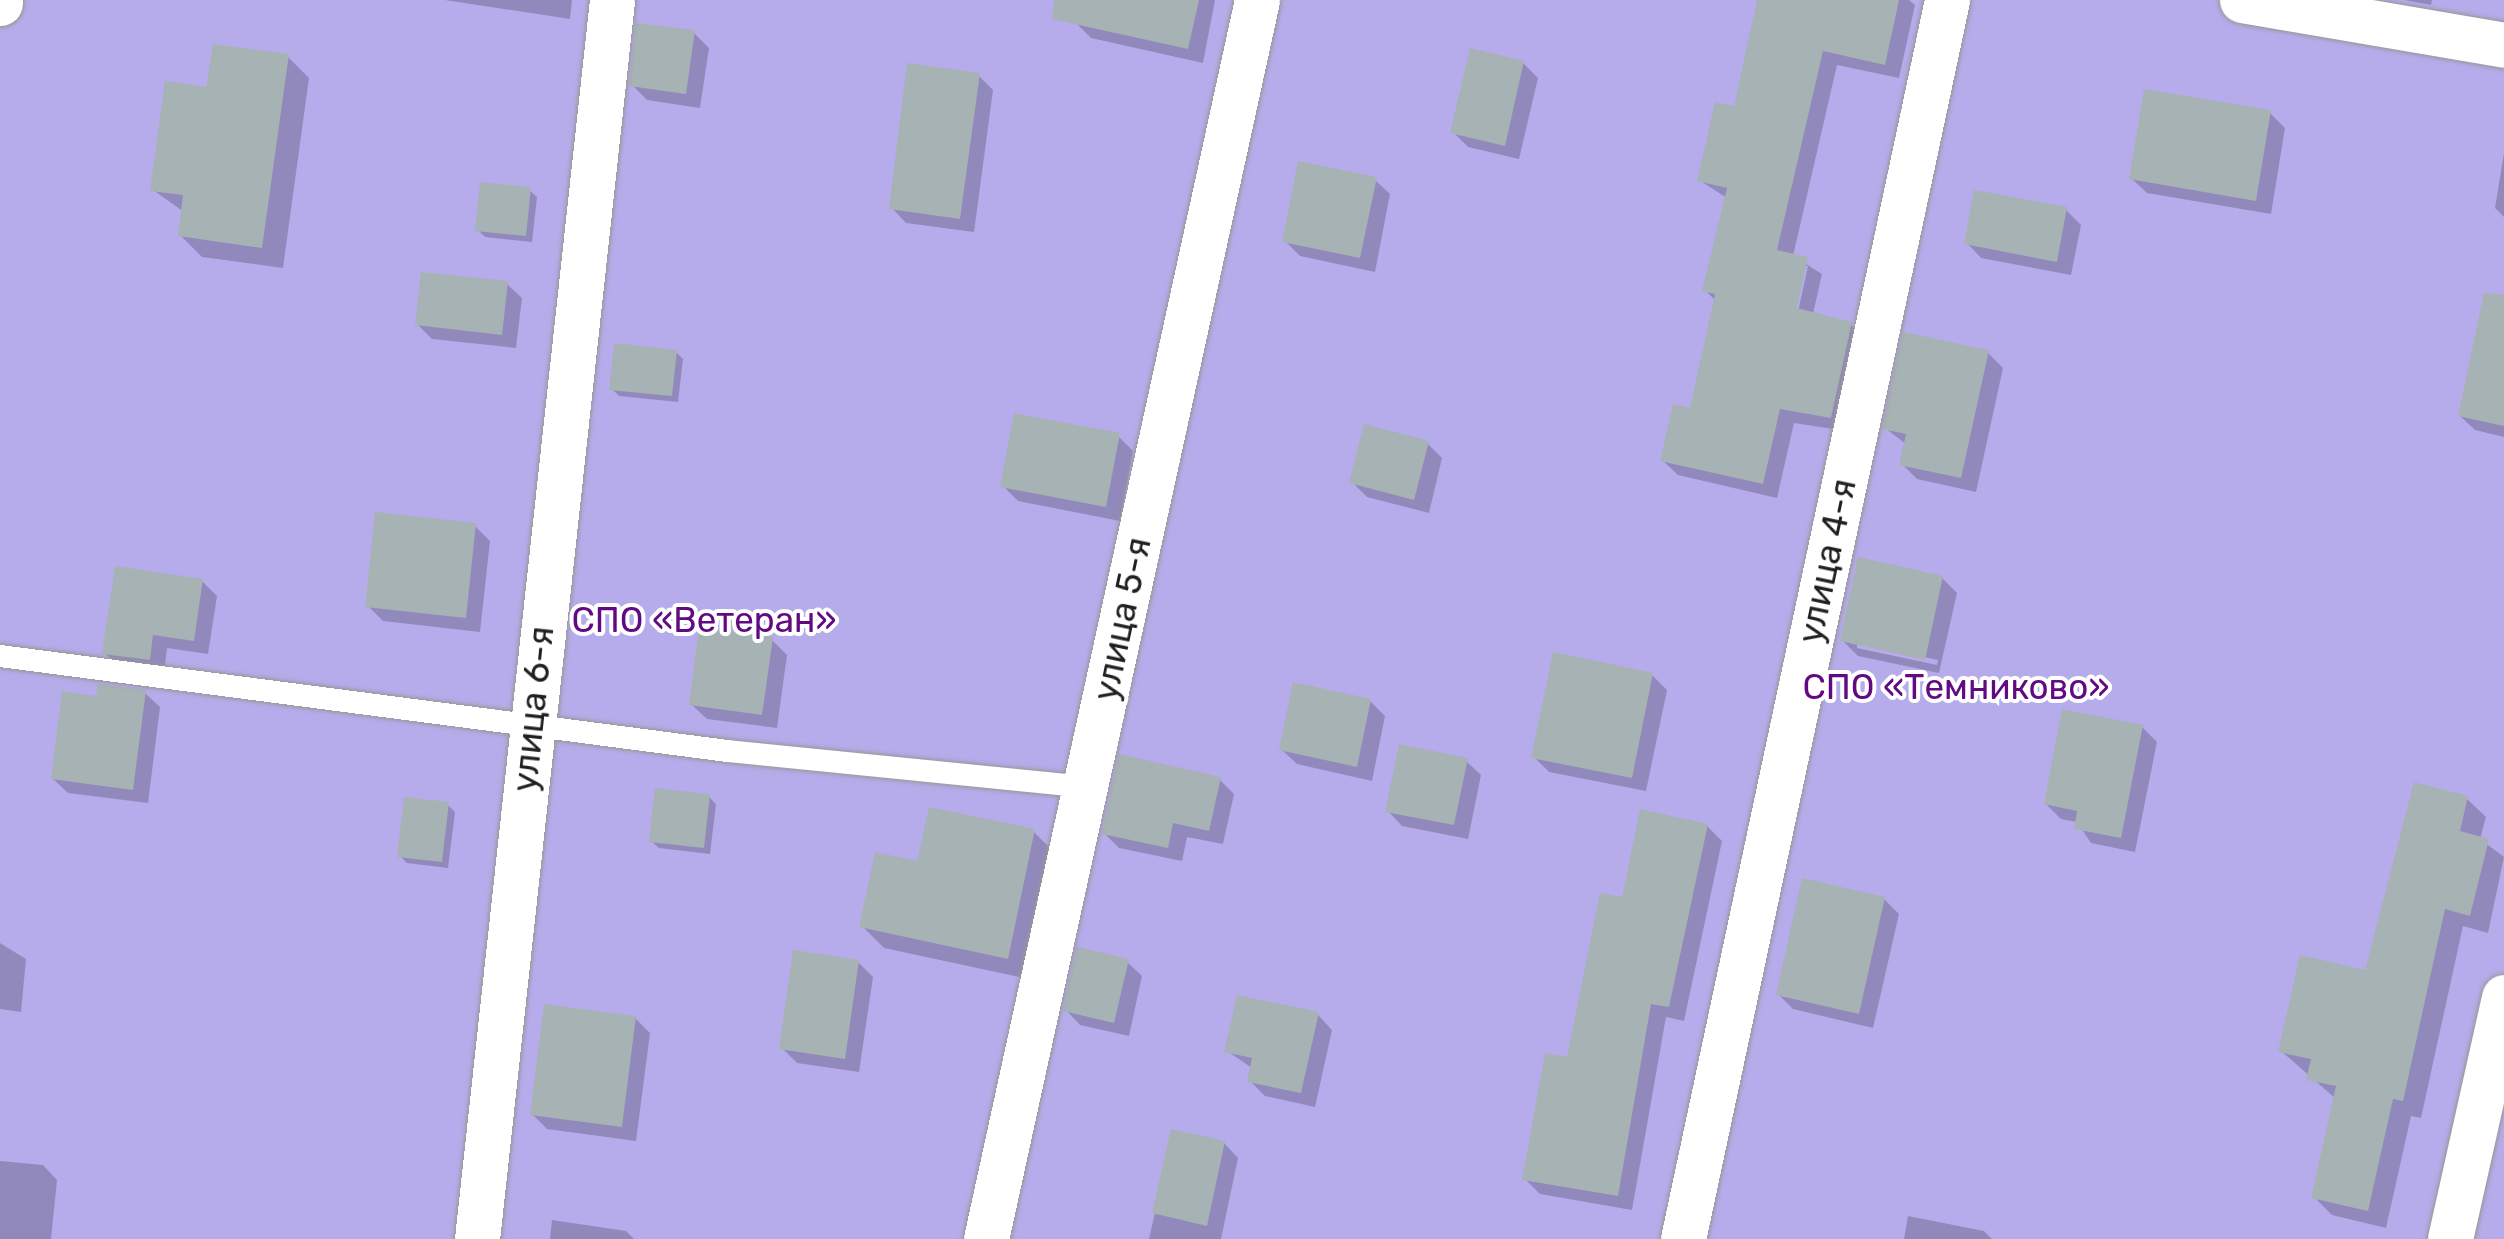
<!DOCTYPE html>
<meta charset="utf-8">
<style>
body{margin:0}
#map{position:relative;width:2504px;height:1239px;overflow:hidden;background:#e7eef1;font-family:Rubik,sans-serif}
div>[style]{position:absolute}
.grass>*{inset:0;background:#b6aceb}
.shadow>*{inset:0;background:#0003}
.building>*{inset:0;background:#a6b2b3}
.roads{filter:drop-shadow(0 0 2px #979797) drop-shadow(0 0 2px #979797)}
.lane>*{height:22px;margin:-11px;padding:0 11px;transform-origin:11px;border-radius:11px;background:#fff}
.street>*{height:45px;margin:-22.5px;padding:0 22.5px;transform-origin:22.5px;border-radius:22.5px;background:#fff}
span{translate:-50% -50%;white-space:nowrap;text-align:center;line-height:1.15;-webkit-text-stroke:8px #fff;paint-order:stroke}
.street-label{font-size:35px;color:#202020}
.park-label{font-size:35px;color:#610a82}
</style>
<div id="map">
<div class="grass">
<div style="clip-path:polygon(0 0,2504px 0,2504px 1239px,0 1239px)"></div>
</div>
<div class="shadow">
<div style="clip-path:polygon(445px 0,572px 0,570px 19px)"></div>
<div style="clip-path:polygon(1081px 0,1215px 0,1203px 63px,1091px 38px,1076px 23px)"></div>
<div style="clip-path:polygon(evenodd,1760px 0,1909px 0,1915px 5px,1899px 78px,1837px 65px,1793px 256px,1822px 274px,1813px 314px,1850px 324px,1865px 339px,1846px 431px,1794px 423px,1777px 498px,1678px 475px,1663px 461px,1692px 411px,1716px 301px,1705px 290px,1727px 198px,1699px 180px,1736px 109px,1760px 0,1803px 266px,1808px 266px,1796px 321px,1791px 320px,1803px 266px)"></div>
<div style="clip-path:polygon(2404px 0,2432px 0,2431px 5px)"></div>
<div style="clip-path:polygon(694px 33px,709px 48px,700px 108px,647px 100px,632px 85px)"></div>
<div style="clip-path:polygon(287px 56px,309px 78px,283px 268px,202px 257px,181px 236px,184px 212px,153px 190px,209px 89px)"></div>
<div style="clip-path:polygon(1523px 63px,1538px 78px,1519px 159px,1468px 147px,1453px 132px)"></div>
<div style="clip-path:polygon(978px 75px,993px 90px,974px 232px,906px 223px,892px 208px)"></div>
<div style="clip-path:polygon(2270px 113px,2285px 128px,2271px 214px,2147px 193px,2132px 179px)"></div>
<div style="clip-path:polygon(2504px 153px,2504px 217px,2495px 208px)"></div>
<div style="clip-path:polygon(1375px 180px,1390px 194px,1375px 272px,1300px 256px,1285px 241px)"></div>
<div style="clip-path:polygon(529px 190px,537px 197px,532px 242px,485px 237px,478px 230px)"></div>
<div style="clip-path:polygon(2066px 210px,2081px 225px,2071px 275px,1981px 258px,1967px 243px)"></div>
<div style="clip-path:polygon(507px 284px,522px 298px,516px 348px,432px 339px,417px 324px)"></div>
<div style="clip-path:polygon(676px 352px,683px 359px,678px 402px,619px 396px,612px 389px)"></div>
<div style="clip-path:polygon(1988px 353px,2003px 368px,1976px 492px,1917px 479px,1902px 464px,1906px 444px,1885px 428px)"></div>
<div style="clip-path:polygon(2504px 359px,2504px 437px,2475px 430px,2460px 416px)"></div>
<div style="clip-path:polygon(1118px 436px,1133px 451px,1120px 521px,1018px 501px,1003px 486px)"></div>
<div style="clip-path:polygon(1427px 443px,1442px 458px,1429px 513px,1367px 497px,1352px 482px)"></div>
<div style="clip-path:polygon(475px 526px,490px 541px,480px 632px,383px 621px,368px 606px)"></div>
<div style="clip-path:polygon(evenodd,1942px 578px,1957px 593px,1939px 673px,1858px 656px,1843px 641px,1942px 578px,1857px 642px,1938px 660px,1937px 665px,1857px 648px,1857px 642px)"></div>
<div style="clip-path:polygon(202px 581px,217px 596px,208px 654px,167px 648px,164px 674px,120px 668px,105px 653px)"></div>
<div style="clip-path:polygon(772px 640px,787px 655px,777px 728px,707px 719px,692px 705px)"></div>
<div style="clip-path:polygon(1652px 675px,1667px 690px,1646px 791px,1549px 772px,1534px 757px)"></div>
<div style="clip-path:polygon(145px 693px,160px 707px,148px 803px,68px 793px,53px 779px,98px 699px)"></div>
<div style="clip-path:polygon(1370px 701px,1385px 716px,1372px 781px,1297px 764px,1282px 750px)"></div>
<div style="clip-path:polygon(2142px 727px,2157px 742px,2135px 852px,2091px 843px,2077px 822px,2061px 819px,2046px 804px)"></div>
<div style="clip-path:polygon(1466px 761px,1481px 775px,1468px 839px,1402px 826px,1388px 811px)"></div>
<div style="clip-path:polygon(1219px 779px,1234px 794px,1223px 844px,1187px 837px,1182px 861px,1119px 848px,1104px 833px)"></div>
<div style="clip-path:polygon(709px 797px,716px 804px,710px 854px,659px 848px,651px 841px)"></div>
<div style="clip-path:polygon(2467px 799px,2486px 817px,2480px 839px,2504px 857px,2488px 933px,2463px 926px,2421px 1118px,2411px 1116px,2386px 1228px,2332px 1215px,2314px 1197px,2336px 1099px,2281px 1051px,2366px 973px)"></div>
<div style="clip-path:polygon(448px 805px,455px 812px,448px 868px,407px 863px,400px 856px)"></div>
<div style="clip-path:polygon(1707px 826px,1722px 841px,1684px 1021px,1666px 1017px,1632px 1210px,1540px 1194px,1525px 1179px,1624px 900px)"></div>
<div style="clip-path:polygon(1034px 832px,1055px 853px,1029px 979px,884px 948px,862px 926px,919px 864px)"></div>
<div style="clip-path:polygon(1884px 899px,1899px 914px,1873px 1028px,1793px 1009px,1778px 994px)"></div>
<div style="clip-path:polygon(0 943px,26px 959px,21px 1012px,0 1009px)"></div>
<div style="clip-path:polygon(858px 962px,873px 977px,859px 1072px,797px 1063px,782px 1048px)"></div>
<div style="clip-path:polygon(1127px 962px,1142px 976px,1129px 1036px,1080px 1025px,1066px 1010px)"></div>
<div style="clip-path:polygon(1318px 1015px,1332px 1030px,1315px 1107px,1265px 1096px,1250px 1081px,1252px 1068px,1227px 1051px)"></div>
<div style="clip-path:polygon(635px 1018px,650px 1033px,636px 1141px,547px 1129px,532px 1114px)"></div>
<div style="clip-path:polygon(1173px 1132px,1224px 1143px,1238px 1158px,1221px 1239px,1149px 1239px)"></div>
<div style="clip-path:polygon(0 1161px,43px 1165px,57px 1180px,51px 1239px,0 1239px)"></div>
<div style="clip-path:polygon(1908px 1216px,1984px 1231px,1992px 1239px,1904px 1239px)"></div>
<div style="clip-path:polygon(552px 1220px,626px 1231px,634px 1239px,550px 1239px)"></div>
</div>
<div class="building">
<div style="clip-path:polygon(1054px 0,1199px 0,1188px 49px,1052px 19px)"></div>
<div style="clip-path:polygon(1757px 0,1899px 0,1885px 65px,1823px 51px,1777px 250px,1808px 257px,1797px 308px,1852px 322px,1831px 418px,1780px 409px,1763px 484px,1660px 461px,1673px 404px,1690px 408px,1715px 294px,1702px 291px,1727px 188px,1697px 181px,1715px 102px,1734px 106px)"></div>
<div style="clip-path:polygon(636px 23px,695px 30px,686px 94px,629px 86px)"></div>
<div style="clip-path:polygon(213px 44px,289px 54px,262px 248px,178px 236px,183px 195px,150px 191px,165px 81px,206px 87px)"></div>
<div style="clip-path:polygon(1470px 48px,1524px 61px,1505px 146px,1450px 133px)"></div>
<div style="clip-path:polygon(907px 63px,980px 73px,960px 219px,889px 209px)"></div>
<div style="clip-path:polygon(2144px 89px,2271px 110px,2256px 201px,2129px 179px)"></div>
<div style="clip-path:polygon(1298px 161px,1377px 177px,1360px 258px,1282px 242px)"></div>
<div style="clip-path:polygon(480px 182px,531px 187px,526px 236px,475px 231px)"></div>
<div style="clip-path:polygon(1974px 190px,2067px 207px,2057px 262px,1964px 244px)"></div>
<div style="clip-path:polygon(421px 272px,508px 281px,502px 335px,415px 325px)"></div>
<div style="clip-path:polygon(2484px 293px,2504px 295px,2504px 426px,2458px 416px)"></div>
<div style="clip-path:polygon(1903px 332px,1989px 350px,1961px 478px,1899px 465px,1906px 434px,1882px 429px)"></div>
<div style="clip-path:polygon(614px 343px,677px 350px,672px 396px,609px 390px)"></div>
<div style="clip-path:polygon(1014px 413px,1120px 433px,1106px 507px,1000px 487px)"></div>
<div style="clip-path:polygon(1364px 424px,1429px 441px,1414px 500px,1349px 483px)"></div>
<div style="clip-path:polygon(375px 512px,476px 523px,466px 618px,365px 607px)"></div>
<div style="clip-path:polygon(1858px 557px,1943px 576px,1925px 660px,1840px 641px)"></div>
<div style="clip-path:polygon(115px 566px,203px 579px,194px 641px,153px 635px,150px 660px,102px 654px)"></div>
<div style="clip-path:polygon(699px 628px,773px 637px,762px 715px,689px 705px)"></div>
<div style="clip-path:polygon(1553px 652px,1653px 673px,1632px 778px,1531px 758px)"></div>
<div style="clip-path:polygon(1293px 682px,1371px 699px,1357px 767px,1279px 750px)"></div>
<div style="clip-path:polygon(98px 684px,146px 690px,133px 790px,51px 779px,62px 691px,96px 696px)"></div>
<div style="clip-path:polygon(2062px 709px,2143px 725px,2121px 838px,2074px 829px,2077px 811px,2044px 804px)"></div>
<div style="clip-path:polygon(1399px 744px,1468px 758px,1454px 825px,1385px 812px)"></div>
<div style="clip-path:polygon(1119px 754px,1221px 777px,1209px 831px,1173px 823px,1168px 848px,1102px 834px)"></div>
<div style="clip-path:polygon(2414px 782px,2468px 796px,2460px 831px,2489px 839px,2470px 916px,2445px 909px,2403px 1101px,2393px 1099px,2368px 1211px,2311px 1198px,2336px 1086px,2306px 1080px,2311px 1059px,2278px 1052px,2300px 955px,2365px 970px)"></div>
<div style="clip-path:polygon(655px 788px,710px 794px,704px 848px,649px 842px)"></div>
<div style="clip-path:polygon(404px 797px,449px 802px,442px 862px,397px 857px)"></div>
<div style="clip-path:polygon(929px 807px,1035px 829px,1008px 959px,859px 927px,875px 852px,917px 861px)"></div>
<div style="clip-path:polygon(1640px 809px,1708px 824px,1669px 1007px,1651px 1004px,1618px 1196px,1522px 1180px,1545px 1053px,1567px 1057px,1600px 893px,1622px 897px)"></div>
<div style="clip-path:polygon(1802px 878px,1885px 897px,1859px 1014px,1776px 995px)"></div>
<div style="clip-path:polygon(1077px 947px,1129px 959px,1114px 1023px,1063px 1011px)"></div>
<div style="clip-path:polygon(793px 950px,859px 960px,845px 1059px,779px 1049px)"></div>
<div style="clip-path:polygon(1237px 995px,1319px 1012px,1301px 1093px,1247px 1082px,1252px 1058px,1224px 1052px)"></div>
<div style="clip-path:polygon(544px 1004px,636px 1016px,622px 1127px,530px 1115px)"></div>
<div style="clip-path:polygon(1171px 1129px,1225px 1141px,1207px 1226px,1152px 1213px)"></div>
</div>
<div class="roads">
<div class="lane">
<div style="left:0;top:656px;width:733px;rotate:7.44deg"></div>
<div style="left:727px;top:751px;width:360px;rotate:5.7deg"></div>
</div>
<div class="street">
<div style="left:2242px;top:0;width:266px;rotate:9.7deg"></div>
<div style="left:0;top:3px;width:3px;rotate:-90deg"></div>
<div style="left:477px;top:1239px;width:1246px;rotate:-83.78deg"></div>
<div style="left:986px;top:1239px;width:1268px;rotate:-77.66deg"></div>
<div style="left:1683px;top:1239px;width:1267px;rotate:-77.97deg"></div>
<div style="left:2450px;top:1239px;width:248px;rotate:-77.4deg"></div>
</div>
</div>
<div class="street-label">
<span style="left:1827px;top:561px;rotate:-78deg">улица 4-я</span>
<span style="left:1122px;top:619px;rotate:-78deg">улица 5-я</span>
<span style="left:533px;top:709px;rotate:-84deg">улица 6-я</span>
</div>
<div class="park-label">
<span style="left:704px;top:620px">СПО «Ветеран»</span>
<span style="left:1956px;top:687px">СПО «Темниково»</span>
</div>
</div>
